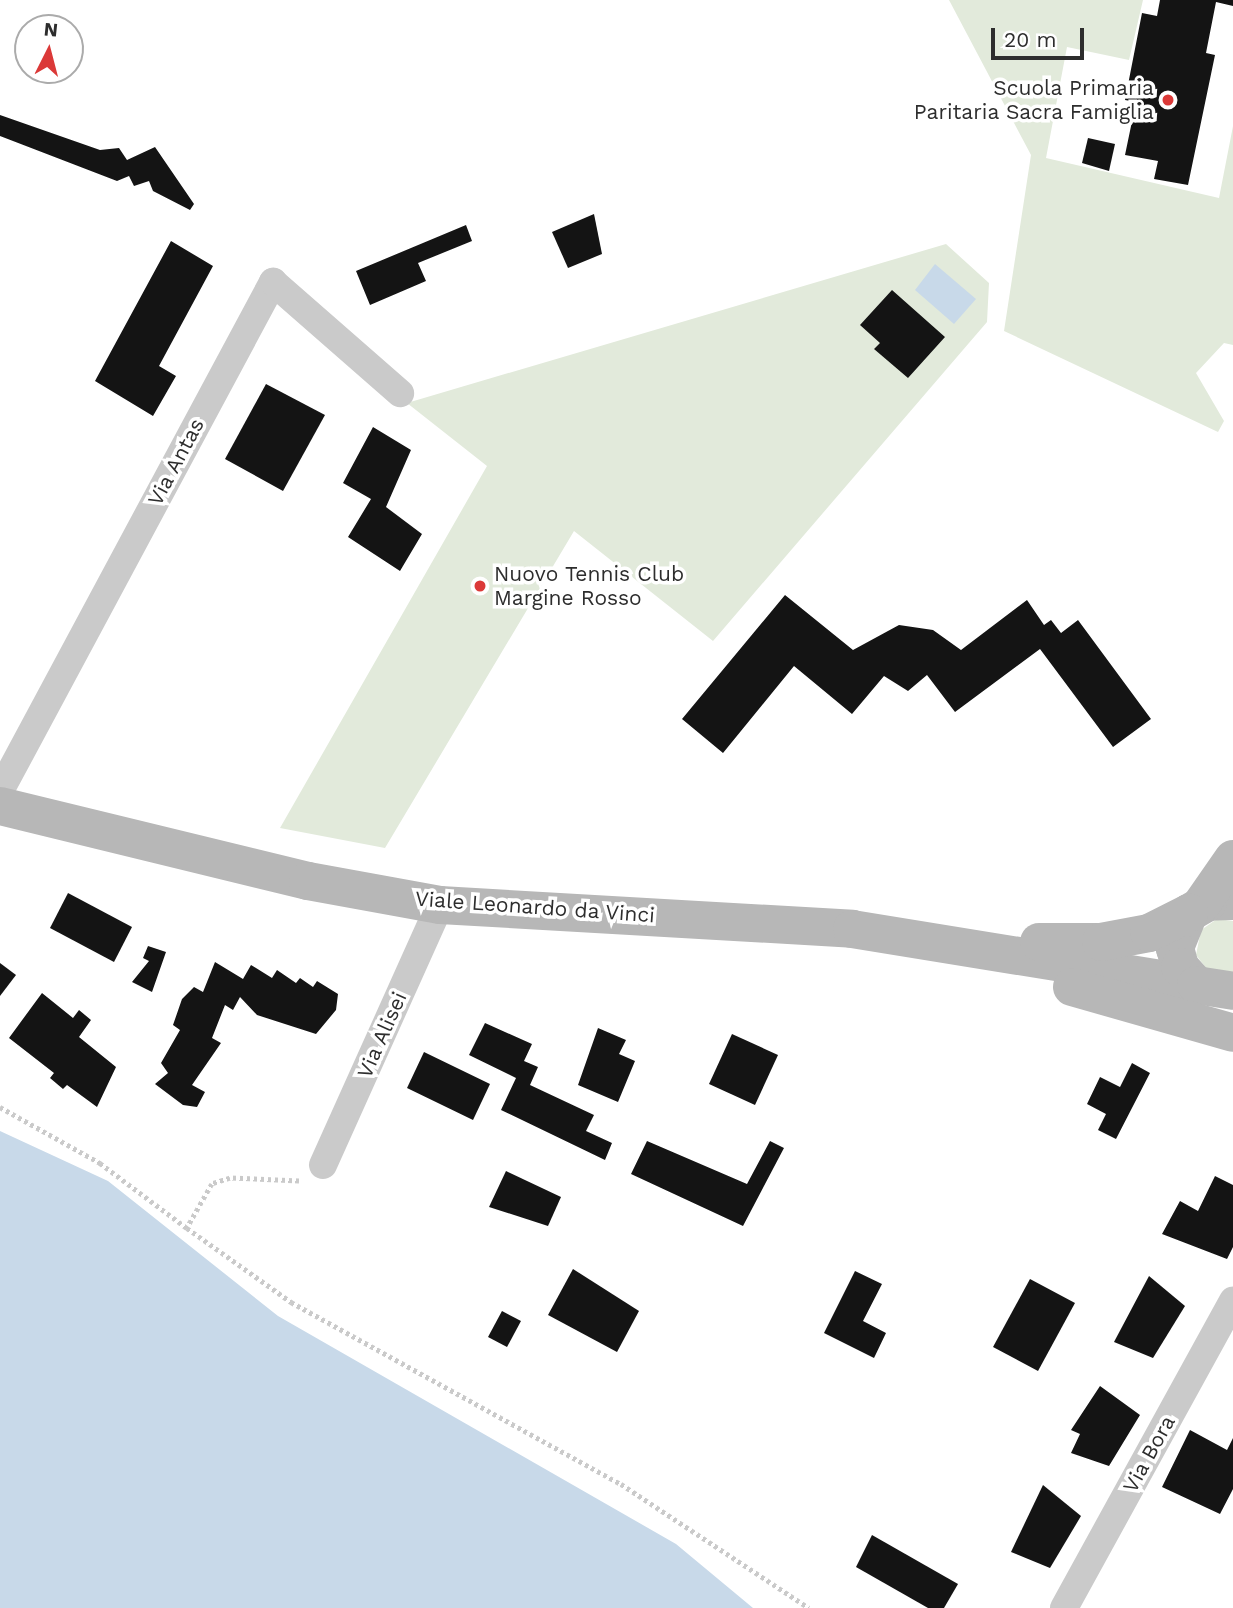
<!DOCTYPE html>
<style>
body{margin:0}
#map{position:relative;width:1233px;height:1608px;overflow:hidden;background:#fff;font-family:"Work Sans",sans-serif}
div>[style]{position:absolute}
.green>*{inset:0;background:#e2eadb}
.water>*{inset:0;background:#c8d9e9}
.building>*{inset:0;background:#141414}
.path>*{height:4.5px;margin-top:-2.25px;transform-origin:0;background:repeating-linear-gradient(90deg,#cacaca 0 3.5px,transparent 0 7px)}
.street>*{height:28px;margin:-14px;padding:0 14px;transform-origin:14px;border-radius:14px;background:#cacaca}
.secondary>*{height:38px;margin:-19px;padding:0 19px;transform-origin:19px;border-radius:19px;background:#b7b7b7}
.dots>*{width:19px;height:19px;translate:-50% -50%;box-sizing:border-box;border:4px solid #fff;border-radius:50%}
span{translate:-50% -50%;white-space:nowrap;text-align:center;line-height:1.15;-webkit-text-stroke:7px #fff;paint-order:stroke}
.poi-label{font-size:21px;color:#2d2d2d}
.right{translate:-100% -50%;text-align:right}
.left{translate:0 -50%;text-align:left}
.street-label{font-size:21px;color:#2d2d2d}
.north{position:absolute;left:14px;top:14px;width:70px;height:70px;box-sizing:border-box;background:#fff;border:2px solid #ababab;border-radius:50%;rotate:6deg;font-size:19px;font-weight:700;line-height:28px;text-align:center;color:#2d2d2d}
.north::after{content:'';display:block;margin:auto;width:24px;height:32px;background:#db3938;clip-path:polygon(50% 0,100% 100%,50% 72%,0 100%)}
.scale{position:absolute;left:991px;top:28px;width:93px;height:32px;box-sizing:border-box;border:4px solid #2d2d2d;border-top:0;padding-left:9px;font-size:21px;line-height:24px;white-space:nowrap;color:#2d2d2d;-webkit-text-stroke:5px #fff;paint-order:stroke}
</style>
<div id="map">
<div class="green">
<div style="clip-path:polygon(949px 0,1143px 0,1129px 60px,1067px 47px,1046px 158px,1219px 198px,1233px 126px,1233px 345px,1224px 343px,1196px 373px,1224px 421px,1218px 432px,1004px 331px,1031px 155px)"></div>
<div style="clip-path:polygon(946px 244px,989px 283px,987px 322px,713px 641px,574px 531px,385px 848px,280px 828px,487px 466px,407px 403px)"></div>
<div style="clip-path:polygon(1217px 919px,1233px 921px,1233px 972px,1207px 969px,1196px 955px,1201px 930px)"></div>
</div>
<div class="water">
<div style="clip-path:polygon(935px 264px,976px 299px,954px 324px,915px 290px)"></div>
<div style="clip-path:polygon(0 1131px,108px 1181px,278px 1316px,676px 1544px,753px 1608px,0 1608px)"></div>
</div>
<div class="building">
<div style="clip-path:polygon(1160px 0,1233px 0,1233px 6px,1216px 2px,1206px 53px,1215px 55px,1188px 185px,1154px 179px,1158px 161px,1125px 155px,1136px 102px,1125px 100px,1142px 13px,1157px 16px)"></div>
<div style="clip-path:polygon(0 115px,100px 150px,119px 148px,127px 160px,155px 147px,194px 204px,190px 210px,153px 191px,149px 181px,134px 186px,129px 176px,117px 181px,0 136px)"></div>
<div style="clip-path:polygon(1088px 138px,1115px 144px,1109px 171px,1082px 163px)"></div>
<div style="clip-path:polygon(594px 214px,602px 254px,568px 268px,552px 232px)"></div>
<div style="clip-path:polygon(466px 225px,472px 241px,418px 263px,426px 281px,370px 305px,356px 271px)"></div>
<div style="clip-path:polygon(171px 241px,213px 266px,159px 366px,176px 376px,153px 416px,95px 381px)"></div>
<div style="clip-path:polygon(892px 290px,945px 337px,908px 378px,874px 349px,880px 343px,860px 325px)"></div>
<div style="clip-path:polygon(266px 384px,325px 415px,283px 491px,225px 459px)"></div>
<div style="clip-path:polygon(373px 427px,411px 450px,386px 507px,422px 534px,400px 571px,348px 537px,371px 499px,343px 483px)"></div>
<div style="clip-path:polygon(785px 595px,853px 650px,899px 625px,933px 630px,961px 650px,1027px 600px,1044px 625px,1051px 620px,1061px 633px,1078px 620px,1151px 719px,1113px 747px,1040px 649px,955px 712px,927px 675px,908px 691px,884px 676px,852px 714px,794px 666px,723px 753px,682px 719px)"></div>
<div style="clip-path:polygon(68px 893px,132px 927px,114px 962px,50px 928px)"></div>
<div style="clip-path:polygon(148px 946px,166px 952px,152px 992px,132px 982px,149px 961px,143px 958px)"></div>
<div style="clip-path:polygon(215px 962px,243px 979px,251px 965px,272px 978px,277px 970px,296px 983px,300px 978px,313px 987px,317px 981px,338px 994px,336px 1010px,316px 1034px,257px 1015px,240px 997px,233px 1010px,225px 1005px,212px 1038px,221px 1043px,192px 1085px,205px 1092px,197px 1107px,183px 1105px,155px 1084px,168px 1073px,161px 1063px,180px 1030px,173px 1025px,182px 999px,194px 987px,203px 992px)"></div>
<div style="clip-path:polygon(0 963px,16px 975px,0 996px)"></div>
<div style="clip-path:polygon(42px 993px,73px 1018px,79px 1010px,91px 1020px,79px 1037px,116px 1067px,97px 1107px,67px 1085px,63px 1089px,50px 1078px,54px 1073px,9px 1038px)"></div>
<div style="clip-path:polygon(485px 1023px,532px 1044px,524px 1061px,538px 1067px,530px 1085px,594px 1115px,586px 1131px,612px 1143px,605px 1160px,501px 1110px,516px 1078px,469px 1055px)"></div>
<div style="clip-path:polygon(598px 1028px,626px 1040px,619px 1054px,635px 1061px,618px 1102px,578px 1085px)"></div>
<div style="clip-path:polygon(732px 1034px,778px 1055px,755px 1105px,709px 1084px)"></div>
<div style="clip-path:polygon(424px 1052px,490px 1084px,473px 1120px,407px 1088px)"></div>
<div style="clip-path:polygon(1132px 1063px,1150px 1073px,1116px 1139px,1098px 1130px,1106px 1114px,1087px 1104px,1100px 1077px,1120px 1087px)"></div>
<div style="clip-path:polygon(647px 1141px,747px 1184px,770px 1141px,784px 1148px,743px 1226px,631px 1174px)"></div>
<div style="clip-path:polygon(506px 1171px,561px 1197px,548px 1226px,489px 1207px)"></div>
<div style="clip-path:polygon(1215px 1176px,1233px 1185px,1233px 1247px,1227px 1259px,1162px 1234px,1180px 1201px,1198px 1211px)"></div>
<div style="clip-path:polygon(573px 1269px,639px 1311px,617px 1352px,548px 1315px)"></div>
<div style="clip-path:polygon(855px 1271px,882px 1284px,863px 1321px,886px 1333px,874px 1358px,824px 1333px)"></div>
<div style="clip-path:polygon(1149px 1276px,1185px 1306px,1153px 1358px,1114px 1342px)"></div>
<div style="clip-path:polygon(1030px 1279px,1075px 1303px,1038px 1371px,993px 1347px)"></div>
<div style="clip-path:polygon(502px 1311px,521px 1321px,507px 1347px,488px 1337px)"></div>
<div style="clip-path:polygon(1100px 1386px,1140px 1415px,1109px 1466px,1071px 1453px,1080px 1434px,1071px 1430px)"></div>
<div style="clip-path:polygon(1190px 1430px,1227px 1450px,1233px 1438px,1233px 1489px,1220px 1514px,1162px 1487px)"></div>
<div style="clip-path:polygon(1043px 1485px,1081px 1516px,1050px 1568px,1011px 1552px)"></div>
<div style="clip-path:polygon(872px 1535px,958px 1584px,944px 1608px,928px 1608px,856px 1567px)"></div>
</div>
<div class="path">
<div style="left:0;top:1107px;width:115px;rotate:29.2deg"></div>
<div style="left:100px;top:1163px;width:109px;rotate:36.8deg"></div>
<div style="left:299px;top:1181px;width:69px;rotate:-177.5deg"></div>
<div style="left:230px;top:1178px;width:19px;rotate:162deg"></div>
<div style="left:212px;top:1184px;width:51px;rotate:119.6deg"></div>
<div style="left:187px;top:1228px;width:128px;rotate:35.4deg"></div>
<div style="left:291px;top:1302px;width:377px;rotate:28.9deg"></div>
<div style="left:621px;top:1484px;width:225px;rotate:33.4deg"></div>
</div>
<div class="street">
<div style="left:0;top:791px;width:578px;rotate:-61.79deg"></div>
<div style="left:273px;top:282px;width:169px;rotate:41.2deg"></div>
<div style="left:323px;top:1165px;width:285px;rotate:-65.8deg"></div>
<div style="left:1064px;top:1608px;width:351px;rotate:-61.2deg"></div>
</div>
<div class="secondary">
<div style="left:0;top:806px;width:317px;rotate:13.7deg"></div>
<div style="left:308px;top:881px;width:134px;rotate:10.3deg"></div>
<div style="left:440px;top:905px;width:413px;rotate:3.3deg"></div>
<div style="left:852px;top:929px;width:349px;rotate:9.2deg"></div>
<div style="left:1233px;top:901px;width:25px;rotate:178deg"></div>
<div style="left:1208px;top:902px;width:22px;rotate:150deg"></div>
<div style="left:1189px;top:913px;width:38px;rotate:112deg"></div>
<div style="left:1175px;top:948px;width:20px;rotate:75deg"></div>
<div style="left:1180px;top:967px;width:24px;rotate:48deg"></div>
<div style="left:1196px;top:985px;width:37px;rotate:9deg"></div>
<div style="left:1201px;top:905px;width:56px;rotate:-55.2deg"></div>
<div style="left:1039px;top:942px;width:62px"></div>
<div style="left:1101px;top:942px;width:49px;rotate:-10.6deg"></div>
<div style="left:1149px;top:933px;width:45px;rotate:-26.6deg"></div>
<div style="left:1072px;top:987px;width:167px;rotate:15.9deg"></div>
</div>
<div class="dots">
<div style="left:1168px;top:100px;background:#db3938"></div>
<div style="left:480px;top:586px;background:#db3938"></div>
</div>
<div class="poi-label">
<span class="right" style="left:1154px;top:100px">Scuola Primaria<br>Paritaria Sacra Famiglia</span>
<span class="left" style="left:494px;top:586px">Nuovo Tennis Club<br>Margine Rosso</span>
</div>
<div class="street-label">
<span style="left:176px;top:462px;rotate:-62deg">Via Antas</span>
<span style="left:535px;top:907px;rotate:4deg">Viale Leonardo da Vinci</span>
<span style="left:382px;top:1035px;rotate:-66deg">Via Alisei</span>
<span style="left:1149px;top:1454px;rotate:-61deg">Via Bora</span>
</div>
<div class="north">N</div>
<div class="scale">20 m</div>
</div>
